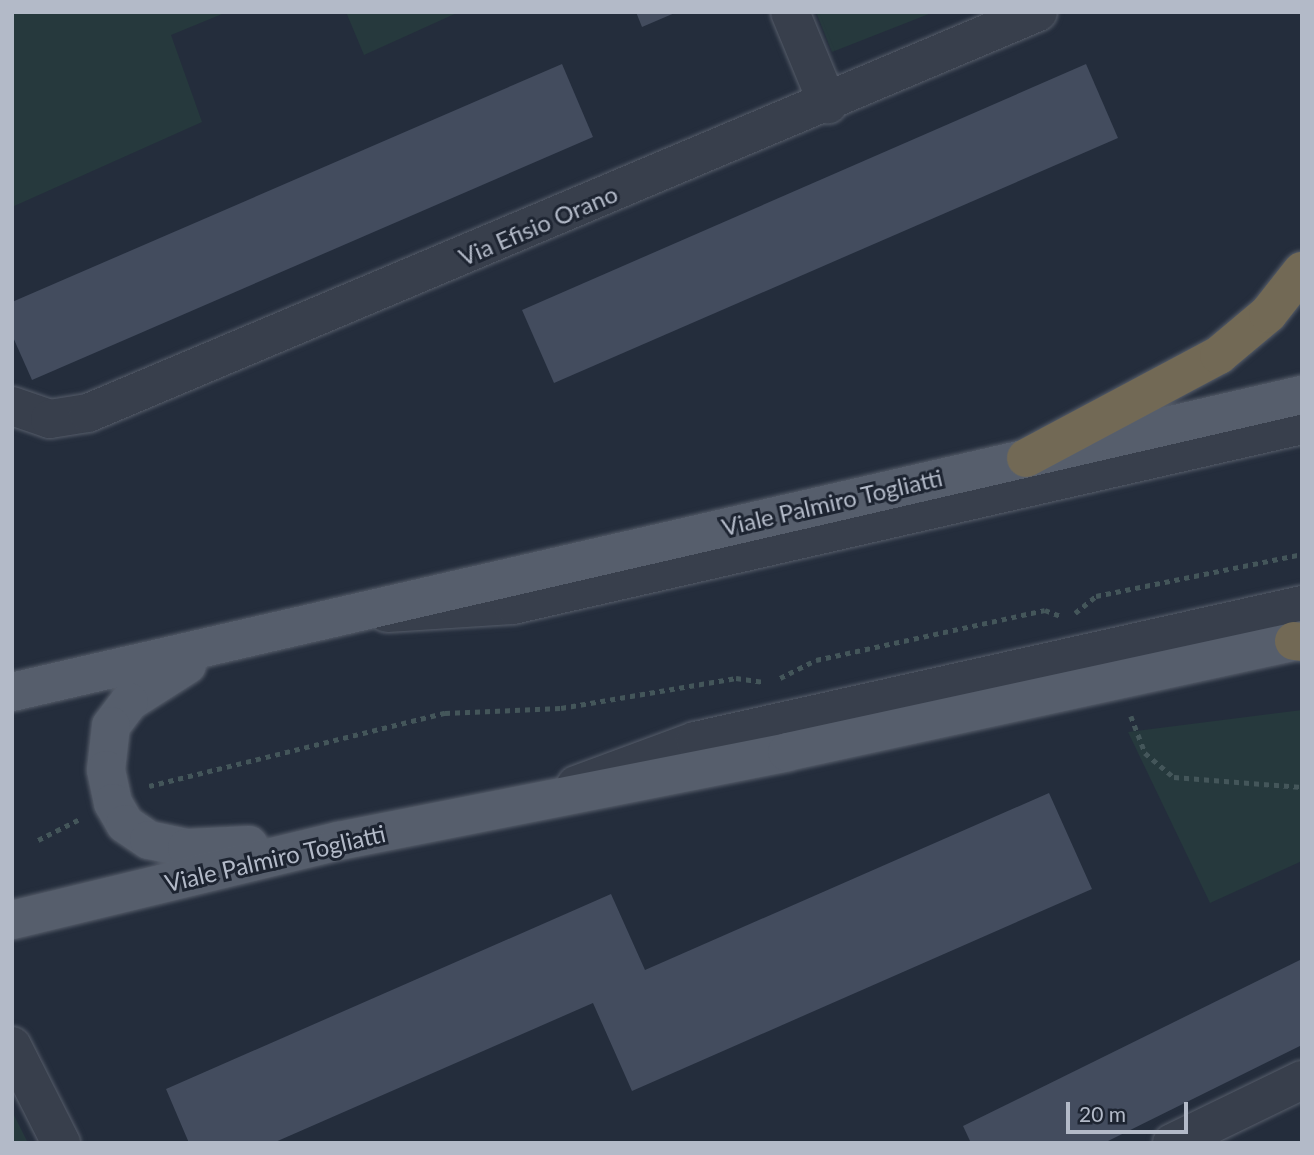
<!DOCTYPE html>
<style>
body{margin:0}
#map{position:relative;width:1314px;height:1155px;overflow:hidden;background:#242d3c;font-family:Lato,sans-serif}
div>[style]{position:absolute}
.green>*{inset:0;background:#26393d}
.building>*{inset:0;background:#434c5e}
.path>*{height:4.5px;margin-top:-2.25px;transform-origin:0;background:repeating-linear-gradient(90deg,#44565a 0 5px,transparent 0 10px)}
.roads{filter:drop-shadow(0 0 2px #565d6a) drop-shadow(0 0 2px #565d6a)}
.minor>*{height:38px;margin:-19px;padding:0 19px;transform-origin:19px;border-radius:19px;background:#383f4c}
.major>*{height:38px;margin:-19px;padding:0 19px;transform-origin:19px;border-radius:19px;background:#565e6c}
.highway>*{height:38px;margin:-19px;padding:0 19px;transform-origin:19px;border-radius:19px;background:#726955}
span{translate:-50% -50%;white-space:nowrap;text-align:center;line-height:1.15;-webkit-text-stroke:6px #1d2431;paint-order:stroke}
.street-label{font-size:24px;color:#b3bac8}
.frame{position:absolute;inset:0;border:14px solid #b3bac8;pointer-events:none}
.scale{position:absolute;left:1066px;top:1102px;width:122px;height:32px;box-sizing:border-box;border:4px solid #b3bac8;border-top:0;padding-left:9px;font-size:21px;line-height:24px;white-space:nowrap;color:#b3bac8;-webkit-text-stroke:5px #1d2431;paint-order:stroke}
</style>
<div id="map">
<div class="green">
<div style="clip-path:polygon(12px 12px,227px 12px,171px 35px,202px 122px,12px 207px)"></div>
<div style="clip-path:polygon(346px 12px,459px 12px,364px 55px)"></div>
<div style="clip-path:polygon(816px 12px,934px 12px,832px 52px)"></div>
<div style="clip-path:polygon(1302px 710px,1302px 861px,1210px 903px,1128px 732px)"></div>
<div style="clip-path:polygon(12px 1111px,28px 1143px,12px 1143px)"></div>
</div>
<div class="building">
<div style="clip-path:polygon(636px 12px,677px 12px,642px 27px)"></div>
<div style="clip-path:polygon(562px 64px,593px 137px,32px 380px,12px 335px,12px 302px)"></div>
<div style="clip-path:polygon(1086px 64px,1118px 138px,554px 383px,522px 310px)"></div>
<div style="clip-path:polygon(1049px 793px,1092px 889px,632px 1091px,593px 1003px,273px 1143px,189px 1143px,166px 1089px,611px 894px,645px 970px)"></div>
<div style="clip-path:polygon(1302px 959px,1302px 1045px,1104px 1143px,971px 1143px,963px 1126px)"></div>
</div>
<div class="path">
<div style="left:1075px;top:613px;width:27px;rotate:-39deg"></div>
<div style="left:1096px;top:596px;width:210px;rotate:-11.5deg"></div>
<div style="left:780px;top:678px;width:40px;rotate:-26.6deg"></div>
<div style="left:816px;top:660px;width:234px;rotate:-12.3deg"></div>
<div style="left:1045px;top:610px;width:17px;rotate:21deg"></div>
<div style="left:1131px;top:716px;width:40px;rotate:69deg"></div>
<div style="left:1145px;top:753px;width:38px;rotate:40deg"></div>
<div style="left:1174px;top:777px;width:128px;rotate:4.5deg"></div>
<div style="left:149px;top:786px;width:305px;rotate:-13.9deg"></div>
<div style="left:445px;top:713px;width:116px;rotate:-2.5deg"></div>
<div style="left:561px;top:708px;width:178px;rotate:-9.7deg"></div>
<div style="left:736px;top:678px;width:29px;rotate:8deg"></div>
<div style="left:38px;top:840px;width:45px;rotate:-26.6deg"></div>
</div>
<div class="roads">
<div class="minor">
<div style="left:790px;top:12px;width:100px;rotate:67.6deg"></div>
<div style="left:12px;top:406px;width:40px;rotate:18.9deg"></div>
<div style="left:50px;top:419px;width:38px;rotate:-9deg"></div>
<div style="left:88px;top:413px;width:1031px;rotate:-22.88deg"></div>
<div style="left:387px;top:613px;width:126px;rotate:-3.6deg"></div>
<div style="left:513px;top:605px;width:809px;rotate:-12.85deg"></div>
<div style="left:576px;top:785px;width:127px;rotate:-20.3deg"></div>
<div style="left:695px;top:741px;width:622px;rotate:-12.63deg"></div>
<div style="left:12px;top:1046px;width:109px;rotate:63.2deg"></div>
<div style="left:1172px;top:1143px;width:144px;rotate:-25.9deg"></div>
</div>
<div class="major">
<div style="left:187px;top:665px;width:69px;rotate:147.5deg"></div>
<div style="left:129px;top:702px;width:30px;rotate:127deg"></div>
<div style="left:111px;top:726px;width:44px;rotate:96.5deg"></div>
<div style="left:106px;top:770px;width:34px;rotate:78deg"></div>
<div style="left:113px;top:803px;width:24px;rotate:60deg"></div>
<div style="left:125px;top:824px;width:29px;rotate:34deg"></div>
<div style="left:149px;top:840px;width:39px;rotate:12deg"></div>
<div style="left:187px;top:848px;width:62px;rotate:-2.8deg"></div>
<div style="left:12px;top:692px;width:1324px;rotate:-12.97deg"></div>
<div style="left:12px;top:920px;width:336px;rotate:-13.6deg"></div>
<div style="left:339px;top:841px;width:457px;rotate:-11.2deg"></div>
<div style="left:787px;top:752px;width:527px;rotate:-12.27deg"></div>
</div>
<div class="highway">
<div style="left:1026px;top:458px;width:219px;rotate:-28.1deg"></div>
<div style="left:1219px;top:355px;width:64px;rotate:-39.9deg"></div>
<div style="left:1268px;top:314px;width:55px;rotate:-51.7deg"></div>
<div style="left:1294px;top:641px;width:8px;rotate:7deg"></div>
</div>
</div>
<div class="street-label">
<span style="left:538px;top:225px;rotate:-23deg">Via Efisio Orano</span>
<span style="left:832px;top:502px;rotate:-13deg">Viale Palmiro Togliatti</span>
<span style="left:275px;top:858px;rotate:-13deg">Viale Palmiro Togliatti</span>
</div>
<div class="frame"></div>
<div class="scale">20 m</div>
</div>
